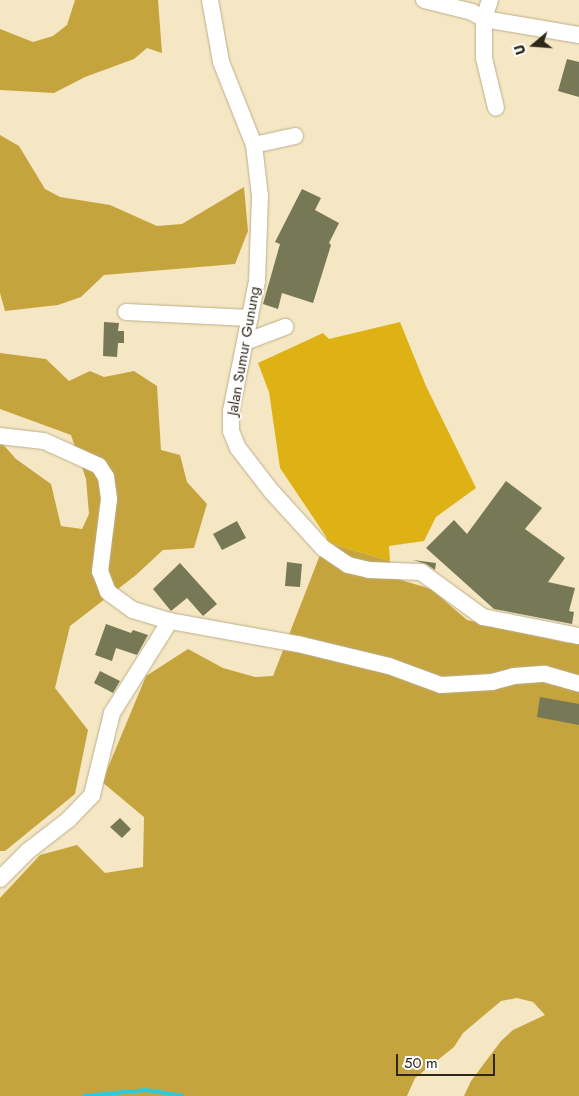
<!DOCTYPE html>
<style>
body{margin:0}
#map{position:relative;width:579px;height:1096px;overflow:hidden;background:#f5e7c3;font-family:Jost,sans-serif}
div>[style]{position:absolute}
.green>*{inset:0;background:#deb215}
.forest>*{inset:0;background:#c6a43d}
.stream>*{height:4px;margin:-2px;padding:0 2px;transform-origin:2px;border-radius:2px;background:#2bc9e0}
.building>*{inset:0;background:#767856}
.roads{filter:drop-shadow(0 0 1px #bbae8b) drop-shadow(0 0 1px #bbae8b)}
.minor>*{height:16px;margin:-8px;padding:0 8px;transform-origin:8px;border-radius:8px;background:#fff}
span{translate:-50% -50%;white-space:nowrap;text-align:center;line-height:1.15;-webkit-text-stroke:4px #fff;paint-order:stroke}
.street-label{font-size:15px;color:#2d2719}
.north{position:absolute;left:509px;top:20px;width:50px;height:50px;-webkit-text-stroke:4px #fff;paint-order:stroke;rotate:252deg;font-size:14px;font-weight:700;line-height:20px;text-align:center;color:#2d2719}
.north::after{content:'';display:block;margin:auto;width:18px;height:22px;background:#2d2719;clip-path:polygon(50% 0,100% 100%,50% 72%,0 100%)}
.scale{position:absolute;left:396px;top:1054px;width:99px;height:22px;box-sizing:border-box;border:2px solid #2d2719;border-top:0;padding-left:6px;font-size:15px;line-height:18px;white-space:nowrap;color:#2d2719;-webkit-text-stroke:4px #fff;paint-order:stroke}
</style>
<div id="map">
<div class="green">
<div style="clip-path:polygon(400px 322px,426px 386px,476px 488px,436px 517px,424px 541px,389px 546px,390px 561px,325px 542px,327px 538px,280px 468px,269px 392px,258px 363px,323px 333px,329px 339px)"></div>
</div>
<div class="forest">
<div style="clip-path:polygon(75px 0,158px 0,162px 53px,147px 48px,134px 59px,85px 77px,54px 93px,0 90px,0 29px,33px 42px,53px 36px,67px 25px)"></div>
<div style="clip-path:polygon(0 135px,19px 146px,45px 189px,60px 197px,110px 205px,157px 226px,182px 224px,244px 187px,248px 231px,235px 264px,104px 275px,81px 297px,58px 305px,5px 311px,0 293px)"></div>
<div style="clip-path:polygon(0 353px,46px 359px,69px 381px,90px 371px,104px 377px,134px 371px,157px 386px,161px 450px,180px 455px,187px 482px,207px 504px,194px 548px,163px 550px,136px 575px,70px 626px,55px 688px,88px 730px,75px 794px,5px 851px,0 851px,0 441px,16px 459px,51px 484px,61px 526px,82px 529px,89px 514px,86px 479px,71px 435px,0 409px)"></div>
<div style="clip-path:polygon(325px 542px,390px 561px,391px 577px,431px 589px,467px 620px,568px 643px,579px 635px,579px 1096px,464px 1096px,471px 1081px,501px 1041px,513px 1030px,545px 1015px,533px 1002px,517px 998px,501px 1001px,463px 1033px,454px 1047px,415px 1078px,407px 1096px,0 1096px,0 898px,40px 855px,77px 845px,105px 873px,143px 867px,144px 817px,102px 782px,146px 676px,188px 649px,223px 668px,255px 677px,273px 676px)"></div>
</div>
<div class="stream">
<div style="left:84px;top:1096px;width:62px;rotate:-5.5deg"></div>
<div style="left:146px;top:1090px;width:36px;rotate:9deg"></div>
</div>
<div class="building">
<div style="clip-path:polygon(567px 59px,579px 62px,579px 97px,558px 91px)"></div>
<div style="clip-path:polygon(302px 189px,321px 198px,315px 210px,339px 223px,329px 243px,331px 245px,313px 303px,282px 293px,278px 309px,263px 304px,280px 244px,275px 242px)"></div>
<div style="clip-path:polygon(104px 322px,119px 323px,118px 331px,124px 331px,124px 343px,118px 343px,117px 357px,103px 356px)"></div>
<div style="clip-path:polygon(506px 481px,542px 508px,525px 529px,565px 558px,548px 582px,575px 588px,569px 611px,574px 612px,572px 624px,494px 609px,426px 548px,454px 520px,467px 534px)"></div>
<div style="clip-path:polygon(237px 521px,246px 538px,222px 550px,213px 534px)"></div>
<div style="clip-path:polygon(413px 560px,436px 563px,435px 570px,426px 564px)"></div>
<div style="clip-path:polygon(287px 562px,302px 564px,300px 587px,285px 586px)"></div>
<div style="clip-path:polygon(180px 563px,217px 604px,203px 616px,187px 598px,171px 611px,153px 589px)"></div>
<div style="clip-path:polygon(106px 624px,131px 633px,133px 630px,148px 635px,137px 655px,116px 648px,112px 661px,95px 655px)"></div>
<div style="clip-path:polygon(100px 671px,120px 681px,113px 693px,94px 683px)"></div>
<div style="clip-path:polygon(540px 697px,579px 704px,579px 725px,537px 717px)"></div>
<div style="clip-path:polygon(120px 818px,131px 829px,122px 838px,110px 827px)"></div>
</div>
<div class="roads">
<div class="minor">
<div style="left:210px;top:0;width:63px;rotate:79.9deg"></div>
<div style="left:221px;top:62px;width:89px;rotate:68.3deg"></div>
<div style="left:254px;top:145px;width:51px;rotate:83.3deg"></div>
<div style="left:260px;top:196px;width:85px;rotate:92deg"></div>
<div style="left:257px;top:281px;width:133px;rotate:101.3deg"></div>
<div style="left:231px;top:411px;width:20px;rotate:90deg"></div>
<div style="left:231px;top:431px;width:18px;rotate:68deg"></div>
<div style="left:238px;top:448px;width:56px;rotate:52.3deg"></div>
<div style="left:272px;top:492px;width:76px;rotate:47.7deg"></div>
<div style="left:323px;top:548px;width:30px;rotate:34deg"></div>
<div style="left:348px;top:565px;width:22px;rotate:13deg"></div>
<div style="left:369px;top:570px;width:52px;rotate:2.2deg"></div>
<div style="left:421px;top:572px;width:77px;rotate:36deg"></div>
<div style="left:483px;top:617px;width:98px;rotate:11.2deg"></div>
<div style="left:424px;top:0;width:49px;rotate:14deg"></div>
<div style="left:472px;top:12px;width:14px;rotate:30deg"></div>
<div style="left:484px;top:19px;width:96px;rotate:9.6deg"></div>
<div style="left:490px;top:0;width:20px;rotate:108deg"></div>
<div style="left:484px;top:19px;width:39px;rotate:90deg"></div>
<div style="left:484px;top:58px;width:51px;rotate:76.5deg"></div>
<div style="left:254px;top:145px;width:42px;rotate:-12.4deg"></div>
<div style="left:126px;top:312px;width:124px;rotate:2.8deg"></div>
<div style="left:245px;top:342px;width:43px;rotate:-20.6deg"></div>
<div style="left:0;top:436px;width:44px;rotate:6.5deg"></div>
<div style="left:44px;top:441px;width:60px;rotate:24.4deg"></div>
<div style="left:99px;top:466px;width:13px;rotate:58deg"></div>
<div style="left:106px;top:477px;width:22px;rotate:82deg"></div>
<div style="left:109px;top:499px;width:73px;rotate:97.1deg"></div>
<div style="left:100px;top:571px;width:22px;rotate:69deg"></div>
<div style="left:108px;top:592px;width:31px;rotate:36deg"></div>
<div style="left:133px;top:610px;width:39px;rotate:17deg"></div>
<div style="left:170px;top:621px;width:130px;rotate:10.2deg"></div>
<div style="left:298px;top:644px;width:94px;rotate:13.6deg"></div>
<div style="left:389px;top:666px;width:55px;rotate:20.1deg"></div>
<div style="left:441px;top:685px;width:51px;rotate:-3.4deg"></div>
<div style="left:492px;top:682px;width:23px;rotate:-15deg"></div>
<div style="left:514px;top:676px;width:31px;rotate:-4deg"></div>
<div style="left:545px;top:674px;width:35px;rotate:16deg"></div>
<div style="left:0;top:879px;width:40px;rotate:-45deg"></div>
<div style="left:28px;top:851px;width:51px;rotate:-37.8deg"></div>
<div style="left:68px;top:820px;width:35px;rotate:-46deg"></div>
<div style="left:92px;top:795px;width:84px;rotate:-76.3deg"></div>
<div style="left:112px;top:713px;width:109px;rotate:-57.8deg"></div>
</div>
</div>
<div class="street-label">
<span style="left:244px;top:351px;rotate:-80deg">Jalan Sumur Gunung</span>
</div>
<div class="north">U</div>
<div class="scale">50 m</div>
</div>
